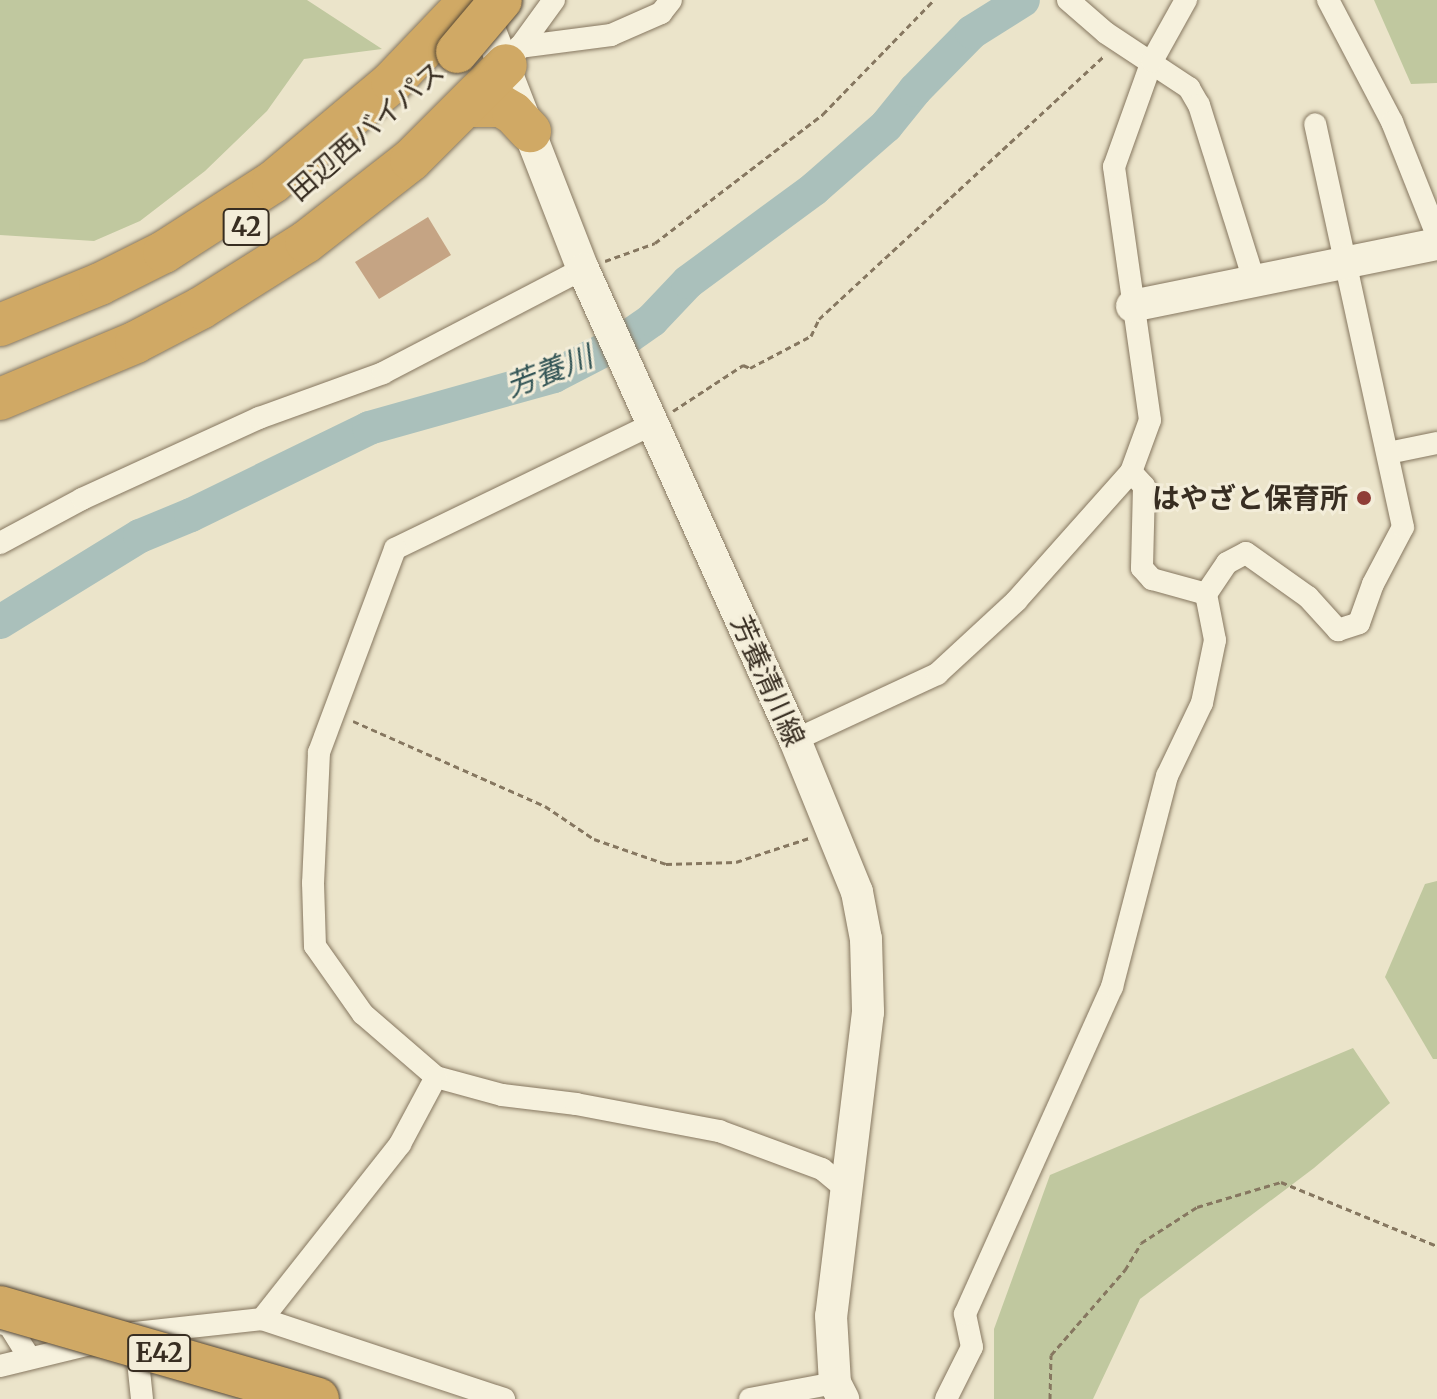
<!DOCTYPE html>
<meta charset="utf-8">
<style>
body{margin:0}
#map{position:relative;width:1437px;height:1399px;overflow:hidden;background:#ebe4ca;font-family:Merriweather,"Noto Sans JP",serif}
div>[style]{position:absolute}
.green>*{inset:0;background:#c0c89f}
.river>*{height:34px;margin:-17px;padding:0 17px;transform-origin:17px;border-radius:17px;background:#aac0bb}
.building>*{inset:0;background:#c5a484}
.path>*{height:3px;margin-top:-1.5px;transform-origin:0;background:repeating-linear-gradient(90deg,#867760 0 6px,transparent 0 10px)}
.roads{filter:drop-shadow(0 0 2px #867760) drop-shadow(0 0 2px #867760)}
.street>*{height:22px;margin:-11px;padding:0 11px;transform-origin:11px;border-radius:11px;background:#f6f1dd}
.secondary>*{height:32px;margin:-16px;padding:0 16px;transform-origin:16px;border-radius:16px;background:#f6f1dd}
.highway>*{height:42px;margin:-21px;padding:0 21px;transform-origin:21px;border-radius:21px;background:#d0a965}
.bridges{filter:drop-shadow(0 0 2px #544634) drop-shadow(0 0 2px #544634)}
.highway-bridge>*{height:42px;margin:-21px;padding:0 21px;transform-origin:21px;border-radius:21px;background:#d0a965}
.dots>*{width:22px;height:22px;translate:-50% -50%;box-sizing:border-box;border:4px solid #f3edd9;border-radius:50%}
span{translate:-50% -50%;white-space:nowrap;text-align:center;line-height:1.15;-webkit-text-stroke:6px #f3edd9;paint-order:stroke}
.shield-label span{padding:2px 6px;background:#f3edd9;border:2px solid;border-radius:6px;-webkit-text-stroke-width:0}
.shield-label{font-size:26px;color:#382e22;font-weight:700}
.street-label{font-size:28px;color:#382e22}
.poi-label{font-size:28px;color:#382e22;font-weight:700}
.right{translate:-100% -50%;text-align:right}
.water-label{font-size:30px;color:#335556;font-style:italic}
</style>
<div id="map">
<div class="green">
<div style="clip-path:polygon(0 0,307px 0,382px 49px,304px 59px,267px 111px,205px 171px,140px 221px,94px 241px,0 235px)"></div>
<div style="clip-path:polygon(1374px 0,1437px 0,1437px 83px,1411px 84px)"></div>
<div style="clip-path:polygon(1437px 881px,1437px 1059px,1433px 1059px,1385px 977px,1425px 884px)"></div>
<div style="clip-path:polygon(1353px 1048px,1390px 1103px,1314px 1168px,1140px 1299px,1093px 1399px,994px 1399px,994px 1329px,1050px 1175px)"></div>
</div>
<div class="river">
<div style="left:0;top:622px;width:164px;rotate:-31.6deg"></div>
<div style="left:140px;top:536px;width:55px;rotate:-22.4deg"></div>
<div style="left:191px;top:515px;width:198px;rotate:-26deg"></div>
<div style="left:369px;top:428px;width:192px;rotate:-15.7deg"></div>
<div style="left:554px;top:376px;width:80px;rotate:-27.5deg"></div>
<div style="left:625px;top:339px;width:33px;rotate:-35deg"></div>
<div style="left:652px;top:320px;width:52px;rotate:-46.5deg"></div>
<div style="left:688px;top:282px;width:157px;rotate:-36.4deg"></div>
<div style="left:814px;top:189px;width:96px;rotate:-41.2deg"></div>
<div style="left:886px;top:126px;width:46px;rotate:-51.1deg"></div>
<div style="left:915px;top:90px;width:81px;rotate:-45.5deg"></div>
<div style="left:972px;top:32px;width:60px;rotate:-32.1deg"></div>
</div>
<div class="building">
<div style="clip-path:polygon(428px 217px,451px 255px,379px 299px,355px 262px)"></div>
</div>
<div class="path">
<div style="left:605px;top:261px;width:53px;rotate:-19.8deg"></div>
<div style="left:655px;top:243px;width:212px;rotate:-37.5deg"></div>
<div style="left:823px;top:114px;width:159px;rotate:-45.8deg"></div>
<div style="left:673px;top:411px;width:84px;rotate:-33.3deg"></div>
<div style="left:743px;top:365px;width:8px;rotate:23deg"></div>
<div style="left:750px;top:368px;width:69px;rotate:-27.7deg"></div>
<div style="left:811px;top:336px;width:19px;rotate:-65deg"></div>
<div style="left:819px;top:319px;width:389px;rotate:-42.7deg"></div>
<div style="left:353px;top:721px;width:210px;rotate:23.9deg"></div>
<div style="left:545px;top:806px;width:59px;rotate:34deg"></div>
<div style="left:594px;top:839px;width:76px;rotate:19.1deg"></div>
<div style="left:666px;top:864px;width:70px;rotate:-1.6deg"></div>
<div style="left:736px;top:862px;width:77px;rotate:-18.2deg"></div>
<div style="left:1050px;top:1399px;width:44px;rotate:-88.7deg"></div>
<div style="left:1051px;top:1355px;width:113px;rotate:-49deg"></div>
<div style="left:1125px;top:1270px;width:31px;rotate:-59deg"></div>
<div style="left:1141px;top:1243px;width:67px;rotate:-32.7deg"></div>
<div style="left:1197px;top:1207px;width:88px;rotate:-16.6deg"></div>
<div style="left:1281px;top:1182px;width:169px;rotate:22.3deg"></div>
</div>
<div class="roads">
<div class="street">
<div style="left:1068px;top:0;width:50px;rotate:41deg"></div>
<div style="left:1106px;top:33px;width:100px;rotate:33.5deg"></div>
<div style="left:1189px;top:88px;width:20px;rotate:60deg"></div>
<div style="left:1199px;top:105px;width:184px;rotate:72.6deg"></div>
<div style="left:1328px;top:0;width:138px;rotate:62.3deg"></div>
<div style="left:1392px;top:122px;width:122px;rotate:68.3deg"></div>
<div style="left:519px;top:47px;width:93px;rotate:-7.4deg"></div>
<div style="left:611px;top:35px;width:55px;rotate:-23.7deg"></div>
<div style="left:661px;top:13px;width:16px;rotate:-52deg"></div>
<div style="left:514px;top:55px;width:68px;rotate:-54deg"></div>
<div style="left:651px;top:425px;width:284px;rotate:154.2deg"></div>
<div style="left:395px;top:549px;width:217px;rotate:110.5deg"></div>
<div style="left:319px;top:752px;width:131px;rotate:92.6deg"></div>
<div style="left:313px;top:883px;width:63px;rotate:88.2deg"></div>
<div style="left:315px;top:946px;width:83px;rotate:54.8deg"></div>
<div style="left:363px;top:1014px;width:96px;rotate:40.8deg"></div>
<div style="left:436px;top:1077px;width:68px;rotate:15.3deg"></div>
<div style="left:502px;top:1095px;width:75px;rotate:6.9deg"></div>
<div style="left:576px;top:1104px;width:146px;rotate:10.7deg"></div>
<div style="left:719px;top:1131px;width:110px;rotate:20.3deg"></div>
<div style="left:822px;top:1169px;width:31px;rotate:40deg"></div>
<div style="left:1388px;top:453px;width:50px;rotate:-11.5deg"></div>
<div style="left:1131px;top:472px;width:19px;rotate:47deg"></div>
<div style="left:1144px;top:486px;width:82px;rotate:91.4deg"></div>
<div style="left:1142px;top:568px;width:15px;rotate:48deg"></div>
<div style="left:1152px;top:579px;width:56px;rotate:15.5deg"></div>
<div style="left:0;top:543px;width:93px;rotate:-28.2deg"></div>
<div style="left:82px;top:499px;width:195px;rotate:-24.6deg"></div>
<div style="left:259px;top:418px;width:132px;rotate:-19.9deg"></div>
<div style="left:383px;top:373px;width:225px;rotate:-27.5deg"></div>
<div style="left:795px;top:740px;width:157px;rotate:-24.9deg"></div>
<div style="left:937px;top:674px;width:108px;rotate:-42.7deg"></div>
<div style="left:1016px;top:601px;width:173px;rotate:-48.3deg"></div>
<div style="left:1131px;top:472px;width:55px;rotate:-69.9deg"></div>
<div style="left:1150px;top:420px;width:256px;rotate:-98.1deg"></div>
<div style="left:1114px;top:167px;width:113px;rotate:-70.3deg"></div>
<div style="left:1152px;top:61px;width:70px;rotate:-60.9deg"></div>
<div style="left:262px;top:1319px;width:223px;rotate:-51.7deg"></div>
<div style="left:400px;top:1144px;width:76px;rotate:-61.8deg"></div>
<div style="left:0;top:1323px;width:9px;rotate:13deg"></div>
<div style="left:9px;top:1325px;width:39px;rotate:58deg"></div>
<div style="left:136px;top:1342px;width:57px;rotate:84deg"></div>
<div style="left:0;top:1366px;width:139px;rotate:-13.7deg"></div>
<div style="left:135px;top:1333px;width:128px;rotate:-6.3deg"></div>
<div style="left:262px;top:1319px;width:255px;rotate:18.3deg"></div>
<div style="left:750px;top:1399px;width:86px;rotate:-10.7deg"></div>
<div style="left:946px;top:1399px;width:58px;rotate:-63.4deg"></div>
<div style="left:972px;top:1347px;width:34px;rotate:-102deg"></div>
<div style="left:965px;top:1314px;width:359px;rotate:-65.8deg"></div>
<div style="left:1112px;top:987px;width:218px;rotate:-75.4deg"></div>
<div style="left:1167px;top:776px;width:81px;rotate:-64.4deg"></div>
<div style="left:1202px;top:703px;width:64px;rotate:-78.3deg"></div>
<div style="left:1215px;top:640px;width:47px;rotate:-101.1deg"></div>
<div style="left:1206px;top:594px;width:37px;rotate:-56deg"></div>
<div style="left:1227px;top:563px;width:21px;rotate:-28deg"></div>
<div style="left:1246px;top:553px;width:76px;rotate:35.4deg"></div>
<div style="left:1308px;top:597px;width:45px;rotate:47.7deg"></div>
<div style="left:1338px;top:630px;width:22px;rotate:-18deg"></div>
<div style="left:1359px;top:623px;width:41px;rotate:-70.3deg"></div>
<div style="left:1373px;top:584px;width:64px;rotate:-62.2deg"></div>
<div style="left:1403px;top:527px;width:412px;rotate:-102.3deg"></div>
</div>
<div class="secondary">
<div style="left:478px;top:0;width:289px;rotate:68.7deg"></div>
<div style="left:583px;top:269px;width:517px;rotate:65.77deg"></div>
<div style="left:795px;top:740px;width:164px;rotate:67.8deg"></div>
<div style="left:857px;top:892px;width:48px;rotate:79.2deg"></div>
<div style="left:866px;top:939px;width:73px;rotate:88.4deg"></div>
<div style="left:868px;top:1012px;width:306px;rotate:96.9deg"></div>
<div style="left:831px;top:1316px;width:67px;rotate:86.6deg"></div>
<div style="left:835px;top:1383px;width:18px;rotate:63deg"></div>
<div style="left:1132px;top:306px;width:311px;rotate:-11.5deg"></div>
</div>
<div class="highway">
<div style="left:467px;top:106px;width:34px"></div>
<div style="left:501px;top:106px;width:14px;rotate:30deg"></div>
<div style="left:513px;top:113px;width:25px;rotate:47deg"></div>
<div style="left:0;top:325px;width:108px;rotate:-22.3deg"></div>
<div style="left:100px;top:284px;width:72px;rotate:-26.6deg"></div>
<div style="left:164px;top:252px;width:130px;rotate:-32.7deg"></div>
<div style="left:273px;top:182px;width:155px;rotate:-40deg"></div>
<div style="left:392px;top:82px;width:113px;rotate:-46.4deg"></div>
<div style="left:0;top:399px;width:147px;rotate:-22.7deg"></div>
<div style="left:136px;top:342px;width:73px;rotate:-27.6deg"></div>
<div style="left:201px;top:308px;width:124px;rotate:-32.2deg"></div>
<div style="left:306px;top:242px;width:133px;rotate:-38deg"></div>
<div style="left:411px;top:160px;width:134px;rotate:-45deg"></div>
</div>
</div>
<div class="bridges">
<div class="highway-bridge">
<div style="left:457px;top:52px;width:68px;rotate:-49.8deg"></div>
<div style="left:0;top:1307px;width:331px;rotate:16.1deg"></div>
</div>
</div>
<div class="dots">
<div style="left:1364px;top:498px;background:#8f3d36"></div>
</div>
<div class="shield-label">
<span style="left:246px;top:227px">42</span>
<span style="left:159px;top:1353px">E42</span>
</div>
<div class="street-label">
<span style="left:366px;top:131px;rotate:-41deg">田辺西バイパス</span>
<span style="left:768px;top:681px;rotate:66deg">芳養清川線</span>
</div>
<div class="poi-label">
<span class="right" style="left:1348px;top:498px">はやざと保育所</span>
</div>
<div class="water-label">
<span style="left:549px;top:371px;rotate:-21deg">芳養川</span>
</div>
</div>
